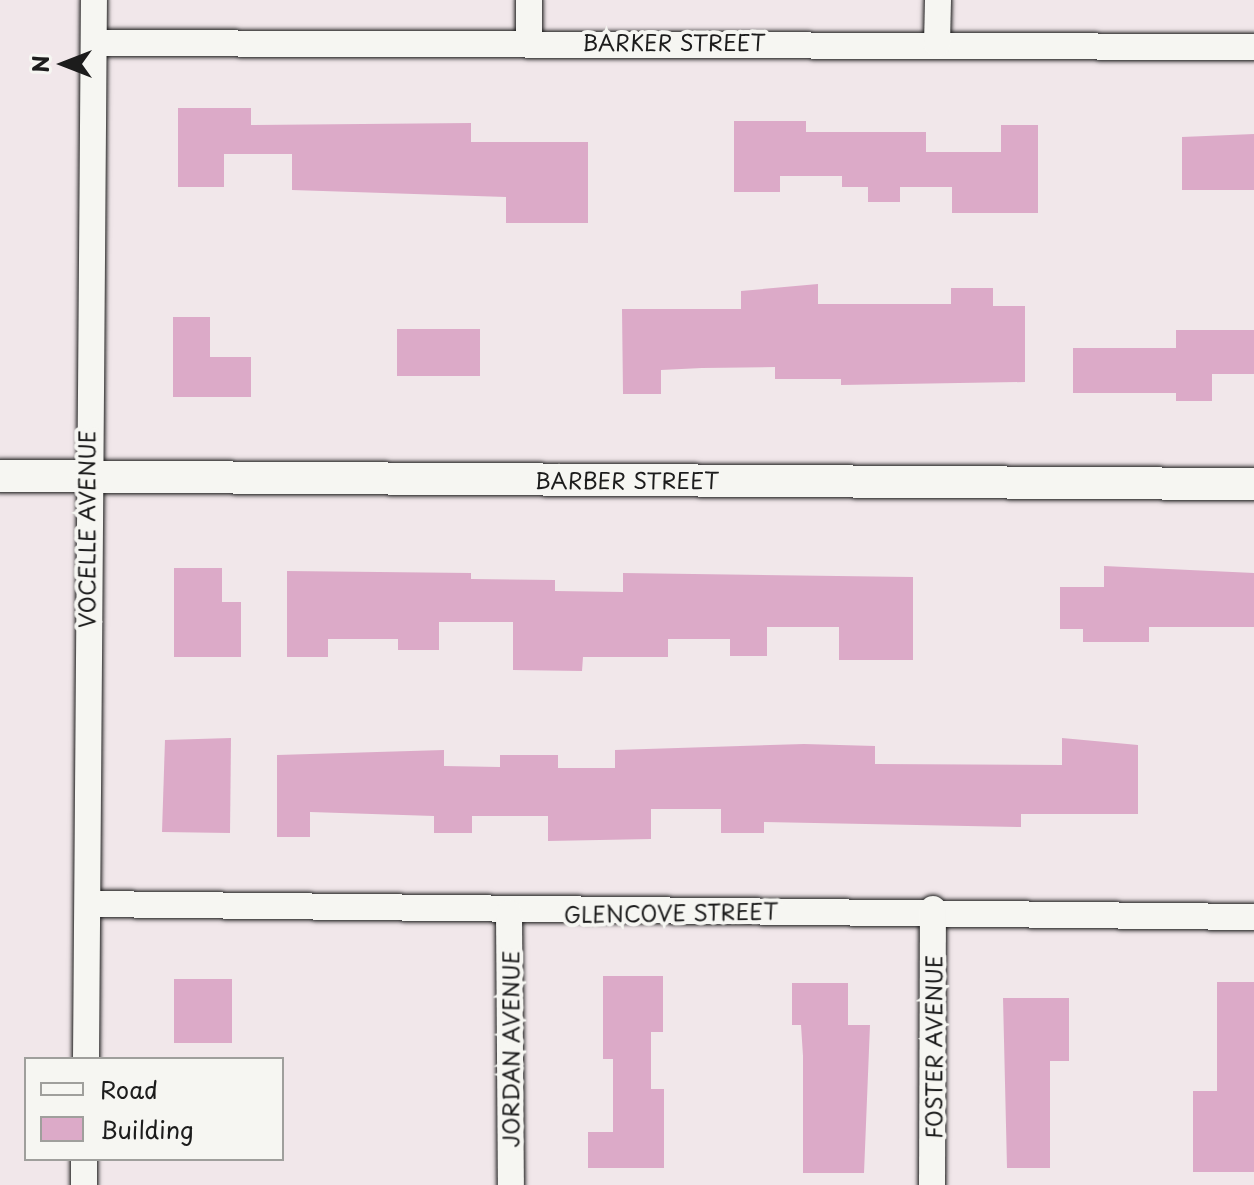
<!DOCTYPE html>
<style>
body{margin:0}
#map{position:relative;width:1254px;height:1185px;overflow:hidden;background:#f1e7ea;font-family:"Playpen Sans",sans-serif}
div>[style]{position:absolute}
.building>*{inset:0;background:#dcaac8}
.roads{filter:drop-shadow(0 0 2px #1c1c1c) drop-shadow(0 0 2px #1c1c1c)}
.minor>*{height:26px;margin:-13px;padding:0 13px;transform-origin:13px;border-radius:13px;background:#f6f6f2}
.tertiary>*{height:32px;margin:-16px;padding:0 16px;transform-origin:16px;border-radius:16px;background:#f6f6f2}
span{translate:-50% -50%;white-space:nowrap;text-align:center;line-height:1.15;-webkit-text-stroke:8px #f6f6f2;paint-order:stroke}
.street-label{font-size:22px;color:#1c1c1c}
.legend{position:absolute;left:24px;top:1057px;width:260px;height:104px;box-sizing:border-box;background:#f6f6f2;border:2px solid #9f9f9c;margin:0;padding:10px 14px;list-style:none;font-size:24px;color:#1c1c1c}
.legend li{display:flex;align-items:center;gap:16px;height:40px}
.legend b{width:40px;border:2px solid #9f9f9c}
.north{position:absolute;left:24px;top:24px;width:80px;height:80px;-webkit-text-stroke:6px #f6f6f2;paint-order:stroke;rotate:270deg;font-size:22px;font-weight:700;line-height:32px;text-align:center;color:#1c1c1c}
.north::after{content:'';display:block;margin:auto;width:28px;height:36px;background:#1c1c1c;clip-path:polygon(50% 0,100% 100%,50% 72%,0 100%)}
</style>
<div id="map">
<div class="building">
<div style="clip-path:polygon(178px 108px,251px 108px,251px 125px,471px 123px,471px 142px,588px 142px,588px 223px,506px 223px,506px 197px,292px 190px,292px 154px,224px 154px,224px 187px,178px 187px)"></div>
<div style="clip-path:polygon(734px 121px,806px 121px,806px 132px,926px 132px,926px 152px,1001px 152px,1001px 125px,1038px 125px,1038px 213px,952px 213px,952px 187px,900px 187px,900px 202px,868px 202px,868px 187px,842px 187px,842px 176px,780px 176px,780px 192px,734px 192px)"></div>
<div style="clip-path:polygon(1254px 134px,1254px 190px,1182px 190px,1182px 137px)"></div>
<div style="clip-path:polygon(818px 284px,818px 304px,951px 304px,951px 288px,993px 288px,993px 306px,1025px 306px,1025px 382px,841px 385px,841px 379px,775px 379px,775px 367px,702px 368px,661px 370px,661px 394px,623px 394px,622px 309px,741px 309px,741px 291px)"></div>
<div style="clip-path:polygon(173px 317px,210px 317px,210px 357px,251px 357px,251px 397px,173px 397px)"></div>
<div style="clip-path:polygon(397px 329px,480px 329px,480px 376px,397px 376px)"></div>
<div style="clip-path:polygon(1176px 330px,1254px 330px,1254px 374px,1212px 374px,1212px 401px,1176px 401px,1176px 393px,1073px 393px,1073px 348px,1176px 348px)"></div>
<div style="clip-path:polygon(1104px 566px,1254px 573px,1254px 627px,1149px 627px,1149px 642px,1083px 642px,1083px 629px,1060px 629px,1060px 587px,1104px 587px)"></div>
<div style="clip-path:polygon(174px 568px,222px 568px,222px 602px,241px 602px,241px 657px,174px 657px)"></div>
<div style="clip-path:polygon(287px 571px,471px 573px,471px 579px,555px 580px,555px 591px,623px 592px,623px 573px,913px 577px,913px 660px,839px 660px,839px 627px,767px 627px,767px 656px,730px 656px,730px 639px,668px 639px,668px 657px,583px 657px,582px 671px,513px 670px,513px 622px,439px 622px,439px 650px,398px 650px,398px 639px,328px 639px,328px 657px,287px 657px)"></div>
<div style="clip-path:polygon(231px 738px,230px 833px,162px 832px,165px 740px)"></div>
<div style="clip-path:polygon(1062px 738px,1138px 745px,1138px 814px,1021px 814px,1021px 827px,764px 822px,764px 833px,721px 833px,721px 809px,651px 809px,651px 839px,548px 841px,548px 816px,472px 816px,472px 833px,434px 833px,434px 816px,310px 812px,310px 837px,277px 837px,277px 755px,444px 750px,444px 766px,500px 767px,500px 755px,558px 755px,558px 768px,615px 768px,615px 750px,804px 744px,875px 746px,875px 764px,1062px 765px)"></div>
<div style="clip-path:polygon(603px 976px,663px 976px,663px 1032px,651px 1032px,651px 1089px,664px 1089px,664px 1168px,588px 1168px,588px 1132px,613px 1132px,613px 1059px,603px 1059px)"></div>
<div style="clip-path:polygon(174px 979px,232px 979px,232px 1043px,174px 1043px)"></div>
<div style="clip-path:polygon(1217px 982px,1254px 982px,1254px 1172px,1193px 1172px,1193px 1091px,1217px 1091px)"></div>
<div style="clip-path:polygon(792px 983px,848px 983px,848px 1025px,870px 1025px,864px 1173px,803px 1173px,803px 1056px,801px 1025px,792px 1025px)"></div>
<div style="clip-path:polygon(1003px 998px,1069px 998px,1069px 1061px,1050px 1061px,1050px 1168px,1007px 1168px)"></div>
</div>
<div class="roads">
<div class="minor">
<div style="left:529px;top:0;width:42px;rotate:90deg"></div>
<div style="left:94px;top:43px;width:1160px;rotate:0.2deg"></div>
<div style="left:937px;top:44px;width:44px;rotate:-88.7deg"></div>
<div style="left:88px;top:904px;width:1166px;rotate:0.64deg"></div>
<div style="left:509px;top:913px;width:272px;rotate:89.6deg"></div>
<div style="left:86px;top:1059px;width:1059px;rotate:-89.57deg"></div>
<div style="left:84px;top:1185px;width:26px;rotate:-90deg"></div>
<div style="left:932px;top:1185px;width:276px;rotate:-89.8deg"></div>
</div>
<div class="tertiary">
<div style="left:0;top:476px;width:1254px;rotate:0.37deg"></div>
</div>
</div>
<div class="street-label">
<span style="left:674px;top:42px">BARKER STREET</span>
<span style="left:627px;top:480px">BARBER STREET</span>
<span style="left:86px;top:529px;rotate:-90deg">VOCELLE AVENUE</span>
<span style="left:671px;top:912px;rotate:-1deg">GLENCOVE STREET</span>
<span style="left:933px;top:1047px;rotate:-90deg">FOSTER AVENUE</span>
<span style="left:510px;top:1049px;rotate:-90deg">JORDAN AVENUE</span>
</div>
<ul class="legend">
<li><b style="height:10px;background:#f6f6f2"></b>Road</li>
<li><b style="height:22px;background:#dcaac8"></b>Building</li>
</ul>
<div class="north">N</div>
</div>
